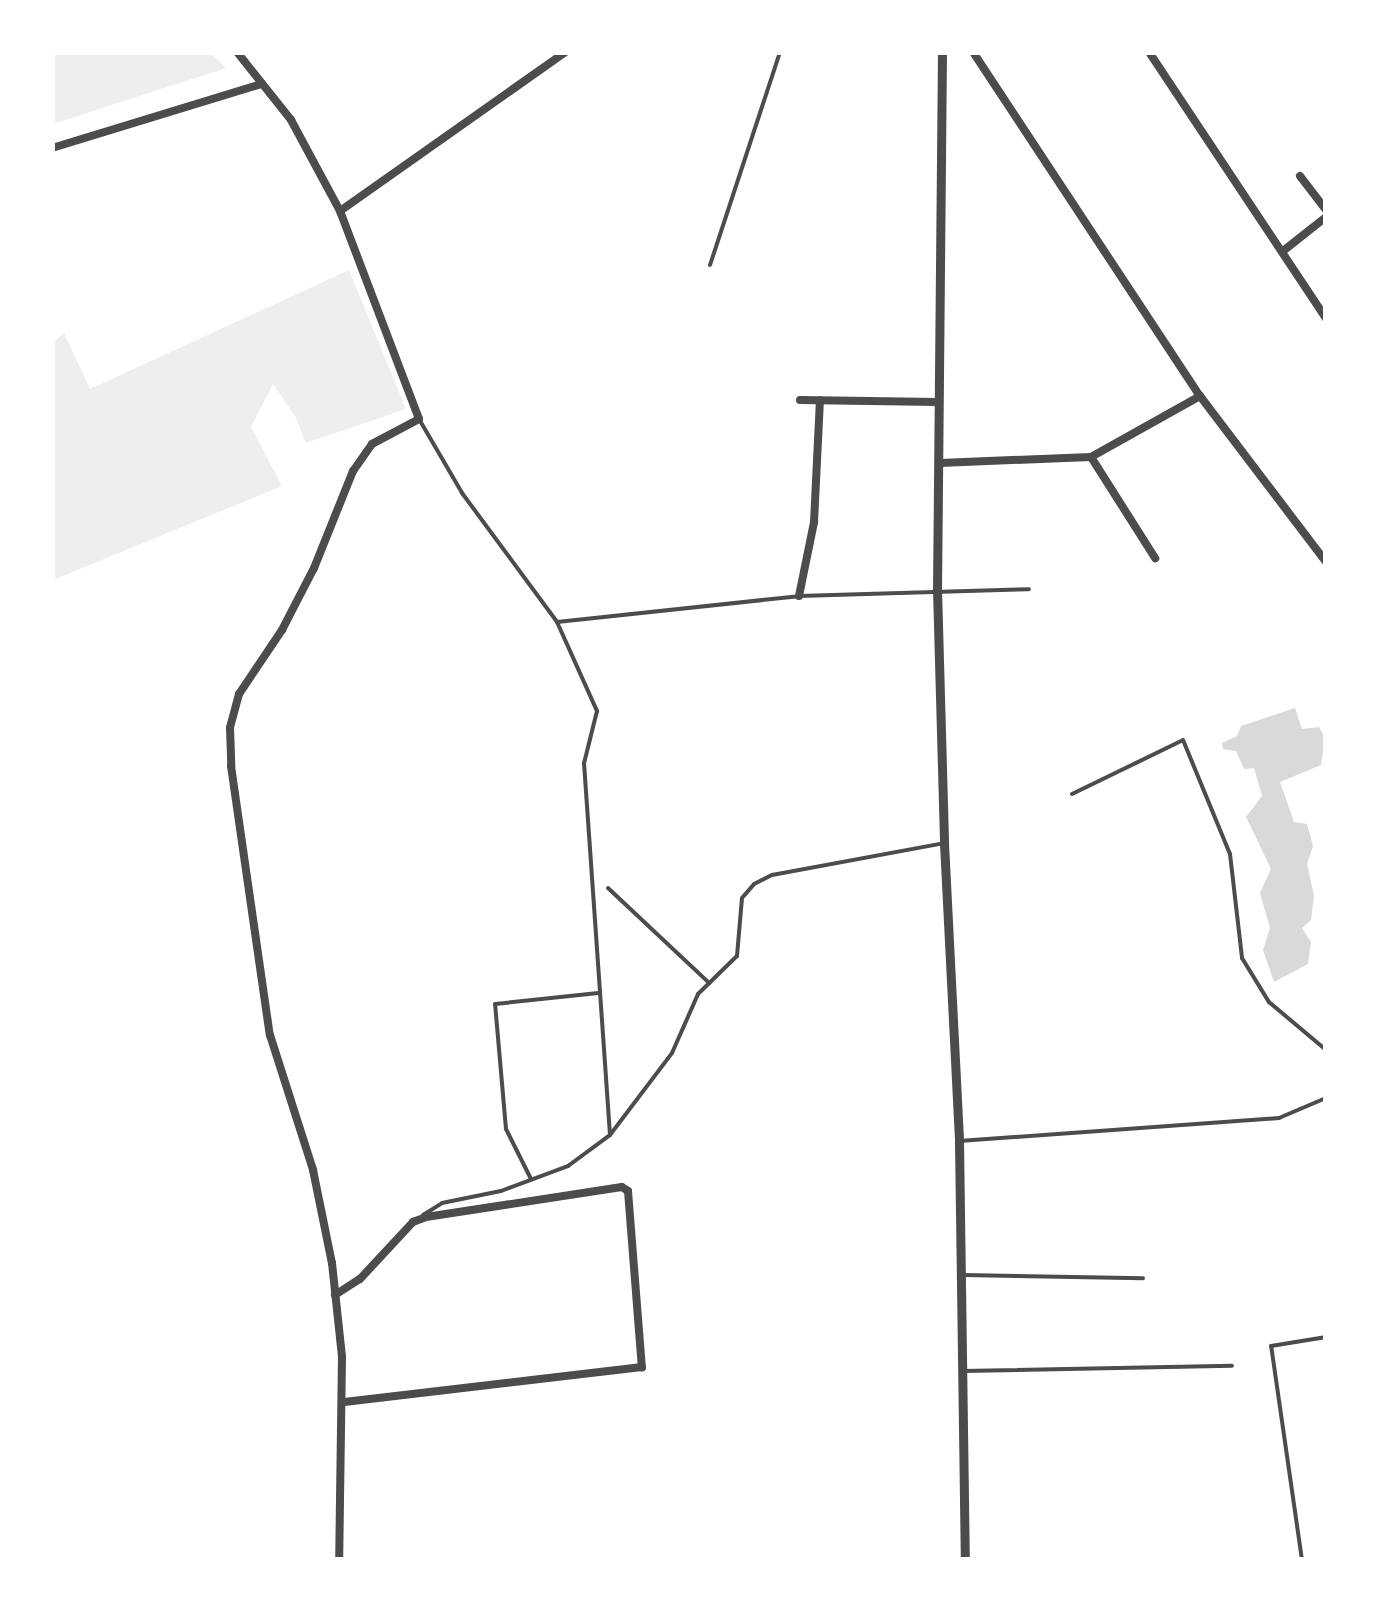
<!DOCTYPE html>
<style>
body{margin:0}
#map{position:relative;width:1378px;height:1612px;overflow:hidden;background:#fff;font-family:"DejaVu Sans",sans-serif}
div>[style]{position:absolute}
.green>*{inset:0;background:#eee}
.water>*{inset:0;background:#d9d9d9}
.service>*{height:4px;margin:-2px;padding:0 2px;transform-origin:2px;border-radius:2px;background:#4c4c4c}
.minor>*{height:8px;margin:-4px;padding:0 4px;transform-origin:4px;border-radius:4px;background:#4c4c4c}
.tertiary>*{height:9px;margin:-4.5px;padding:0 4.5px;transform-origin:4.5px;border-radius:4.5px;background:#4c4c4c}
span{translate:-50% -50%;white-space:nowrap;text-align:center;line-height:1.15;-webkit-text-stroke:8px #fff;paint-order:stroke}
.frame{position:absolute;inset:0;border:55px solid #fff;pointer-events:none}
</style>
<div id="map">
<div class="green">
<div style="clip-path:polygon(53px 52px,211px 53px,226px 68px,53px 124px)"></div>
<div style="clip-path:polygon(349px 270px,406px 409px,306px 443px,295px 416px,273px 384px,251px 427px,282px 486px,53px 580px,53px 343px,64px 333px,90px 389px)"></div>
</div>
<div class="water">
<div style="clip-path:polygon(1295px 708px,1302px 729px,1319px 727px,1325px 738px,1321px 765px,1280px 782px,1294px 822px,1307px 824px,1313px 846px,1307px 864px,1314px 896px,1311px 920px,1302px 928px,1311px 942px,1308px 964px,1274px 982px,1263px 950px,1270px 928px,1260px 893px,1271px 869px,1246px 817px,1262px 796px,1254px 768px,1244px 769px,1236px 751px,1223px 749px,1222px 743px,1237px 736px,1241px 726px)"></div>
</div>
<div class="service">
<div style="left:710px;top:265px;width:224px;rotate:-71.8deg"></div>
<div style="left:419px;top:419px;width:86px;rotate:59.8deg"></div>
<div style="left:462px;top:493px;width:160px;rotate:53.6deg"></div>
<div style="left:557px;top:622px;width:98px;rotate:65.8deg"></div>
<div style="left:597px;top:711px;width:54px;rotate:104deg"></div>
<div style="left:584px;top:763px;width:373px;rotate:86deg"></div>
<div style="left:557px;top:622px;width:243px;rotate:-6.1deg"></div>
<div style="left:799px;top:596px;width:230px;rotate:-1.7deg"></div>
<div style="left:1072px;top:794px;width:123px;rotate:-25.9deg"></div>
<div style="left:1183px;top:740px;width:123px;rotate:67.6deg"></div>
<div style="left:1230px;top:854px;width:105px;rotate:83.4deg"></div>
<div style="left:1242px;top:958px;width:52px;rotate:58.5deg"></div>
<div style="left:1269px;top:1002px;width:75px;rotate:40.1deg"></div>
<div style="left:608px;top:888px;width:139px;rotate:43.2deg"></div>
<div style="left:959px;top:1141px;width:321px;rotate:-4.1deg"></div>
<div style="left:1279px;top:1118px;width:51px;rotate:-23.1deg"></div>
<div style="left:531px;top:1179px;width:56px;rotate:-116.6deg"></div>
<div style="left:506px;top:1129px;width:125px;rotate:-95deg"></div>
<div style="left:495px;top:1004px;width:104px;rotate:-6.1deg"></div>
<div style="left:423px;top:1215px;width:22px;rotate:-32deg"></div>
<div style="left:442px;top:1203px;width:60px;rotate:-11.5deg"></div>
<div style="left:501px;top:1191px;width:72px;rotate:-20.5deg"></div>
<div style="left:568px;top:1166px;width:52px;rotate:-36.4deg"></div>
<div style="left:610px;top:1135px;width:103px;rotate:-52.9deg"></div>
<div style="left:672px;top:1053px;width:64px;rotate:-66.2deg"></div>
<div style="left:698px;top:994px;width:54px;rotate:-44.3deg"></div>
<div style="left:737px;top:956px;width:58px;rotate:-85.1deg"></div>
<div style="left:742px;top:898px;width:18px;rotate:-49deg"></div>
<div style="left:754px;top:884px;width:20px;rotate:-27deg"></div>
<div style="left:772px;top:875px;width:175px;rotate:-10.5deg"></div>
<div style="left:963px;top:1275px;width:180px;rotate:1deg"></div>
<div style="left:963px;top:1371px;width:269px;rotate:-1.1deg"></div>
<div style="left:1302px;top:1560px;width:216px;rotate:-98.2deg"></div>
<div style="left:1271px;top:1346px;width:56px;rotate:-9.3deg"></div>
</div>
<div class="minor">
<div style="left:237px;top:52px;width:87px;rotate:51.5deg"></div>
<div style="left:291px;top:120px;width:103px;rotate:61.7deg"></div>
<div style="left:340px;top:211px;width:222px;rotate:69.2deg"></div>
<div style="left:419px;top:419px;width:53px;rotate:152deg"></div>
<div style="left:372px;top:444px;width:33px;rotate:125deg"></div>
<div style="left:353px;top:471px;width:105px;rotate:111.9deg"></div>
<div style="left:314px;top:568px;width:70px;rotate:117.3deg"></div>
<div style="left:282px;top:630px;width:77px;rotate:123.9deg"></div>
<div style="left:239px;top:694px;width:35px;rotate:105deg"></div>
<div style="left:230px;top:728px;width:38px;rotate:88deg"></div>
<div style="left:231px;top:766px;width:272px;rotate:81.8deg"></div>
<div style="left:270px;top:1035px;width:142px;rotate:72.3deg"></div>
<div style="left:313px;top:1170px;width:95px;rotate:78.5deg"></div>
<div style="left:332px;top:1263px;width:95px;rotate:83.9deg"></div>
<div style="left:342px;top:1357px;width:203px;rotate:90.8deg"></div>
<div style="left:973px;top:52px;width:412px;rotate:56.6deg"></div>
<div style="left:1200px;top:396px;width:208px;rotate:52.8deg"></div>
<div style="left:1149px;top:52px;width:320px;rotate:56.4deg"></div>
<div style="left:52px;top:148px;width:219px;rotate:-17deg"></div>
<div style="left:1300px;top:176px;width:43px;rotate:52.6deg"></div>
<div style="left:340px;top:211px;width:276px;rotate:-35.2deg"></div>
<div style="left:1283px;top:251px;width:55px;rotate:-38.3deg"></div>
<div style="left:800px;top:400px;width:138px;rotate:0.8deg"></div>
<div style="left:1091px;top:457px;width:120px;rotate:57.6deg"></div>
<div style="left:940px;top:463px;width:151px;rotate:-2.3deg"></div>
<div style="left:1091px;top:457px;width:125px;rotate:-29.2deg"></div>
<div style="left:799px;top:596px;width:76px;rotate:-78.5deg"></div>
<div style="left:814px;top:522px;width:122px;rotate:-87.2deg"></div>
<div style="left:335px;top:1295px;width:30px;rotate:-33deg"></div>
<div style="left:360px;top:1279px;width:78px;rotate:-47.1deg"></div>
<div style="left:413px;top:1222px;width:14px;rotate:-21deg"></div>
<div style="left:426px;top:1217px;width:198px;rotate:-8.7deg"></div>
<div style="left:622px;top:1187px;width:7px;rotate:34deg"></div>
<div style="left:628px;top:1191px;width:177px;rotate:85.5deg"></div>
<div style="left:642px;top:1367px;width:302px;rotate:173.3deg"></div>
</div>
<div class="tertiary">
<div style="left:942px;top:52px;width:537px;rotate:90.53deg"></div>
<div style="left:937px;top:589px;width:254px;rotate:88.4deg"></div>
<div style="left:944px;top:843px;width:298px;rotate:87.1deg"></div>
<div style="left:959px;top:1141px;width:419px;rotate:89.2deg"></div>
</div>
<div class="frame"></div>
</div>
